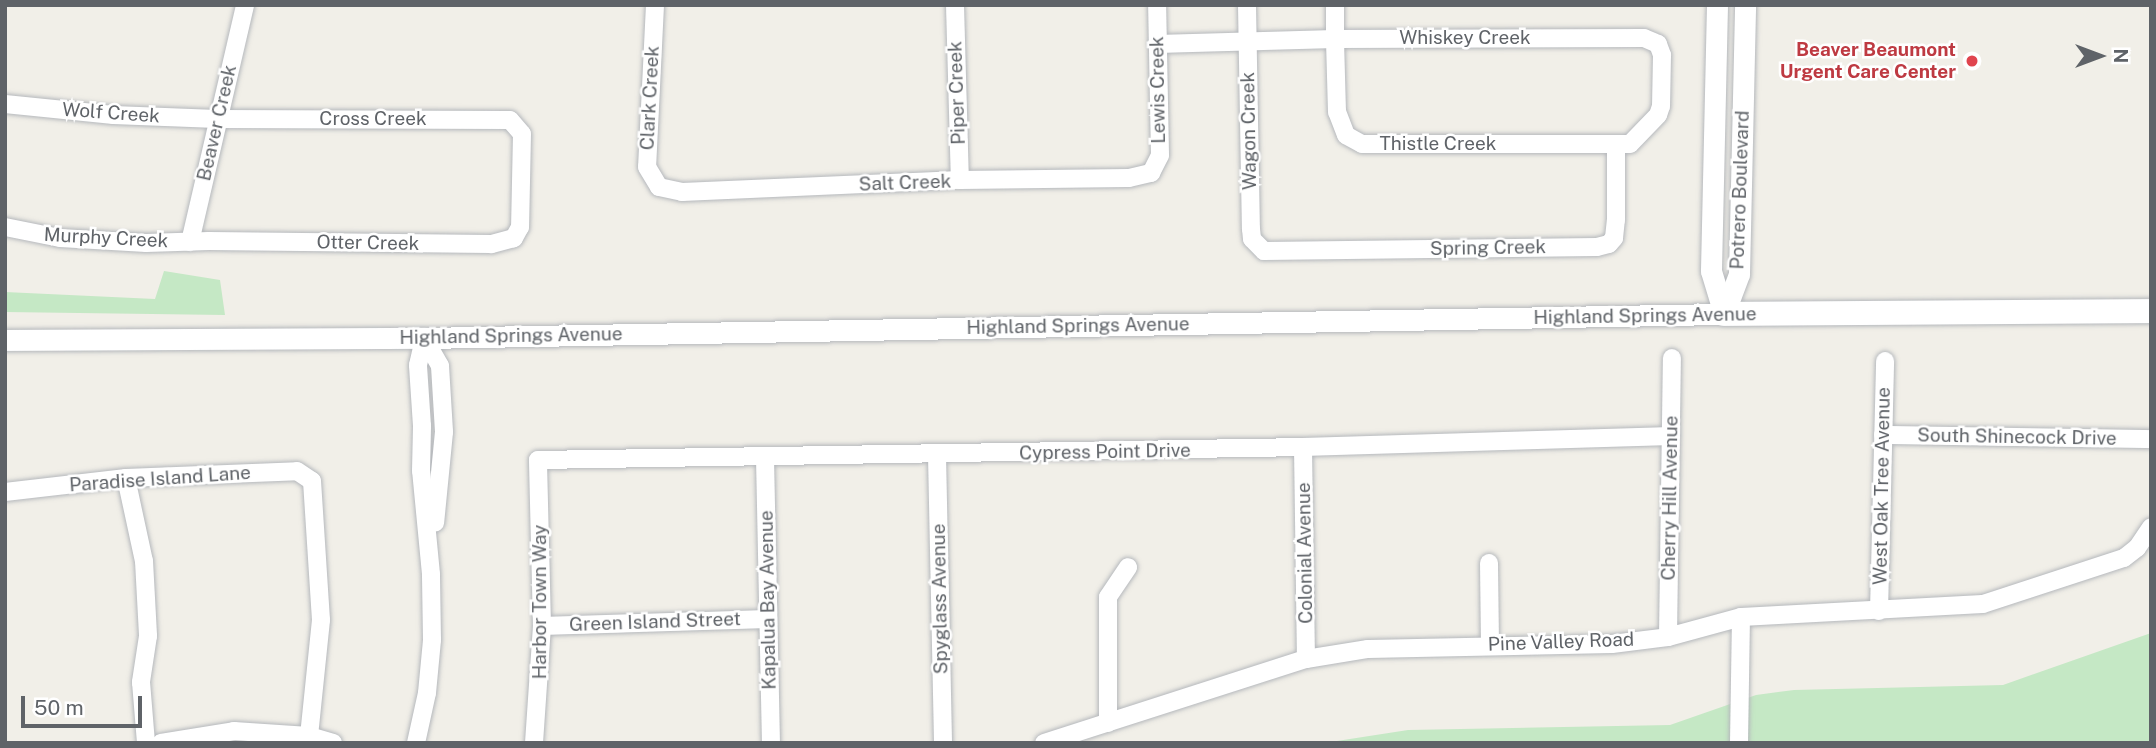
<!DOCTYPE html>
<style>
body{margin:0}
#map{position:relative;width:2156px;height:748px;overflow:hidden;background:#f1efe8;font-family:"Public Sans",sans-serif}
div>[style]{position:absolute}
.green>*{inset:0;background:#c5e8c5}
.roads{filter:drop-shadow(0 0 2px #b5b8bc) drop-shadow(0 0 2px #b5b8bc)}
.minor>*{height:18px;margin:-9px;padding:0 9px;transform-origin:9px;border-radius:9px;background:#fff}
.tertiary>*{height:21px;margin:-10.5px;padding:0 10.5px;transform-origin:10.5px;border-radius:10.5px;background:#fff}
.secondary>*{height:24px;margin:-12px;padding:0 12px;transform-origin:12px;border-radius:12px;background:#fff}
.dots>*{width:19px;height:19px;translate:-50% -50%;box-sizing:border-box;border:4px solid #fff;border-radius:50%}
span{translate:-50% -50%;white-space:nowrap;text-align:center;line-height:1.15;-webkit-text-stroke:5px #fff;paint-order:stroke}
.street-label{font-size:19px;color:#5f6368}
.health-label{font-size:19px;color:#be3a42;font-weight:700}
.right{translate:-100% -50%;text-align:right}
.frame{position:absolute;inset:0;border:7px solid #5f6368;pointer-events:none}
.north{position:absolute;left:2065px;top:21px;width:70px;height:70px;-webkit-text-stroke:5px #fff;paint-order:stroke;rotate:90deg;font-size:19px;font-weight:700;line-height:28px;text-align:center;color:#5f6368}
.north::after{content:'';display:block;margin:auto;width:24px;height:32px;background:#5f6368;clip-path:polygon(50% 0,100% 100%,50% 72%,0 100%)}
.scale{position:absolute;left:21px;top:696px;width:121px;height:32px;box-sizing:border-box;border:4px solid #5f6368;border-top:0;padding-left:9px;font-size:21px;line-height:24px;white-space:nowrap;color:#5f6368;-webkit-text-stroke:5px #fff;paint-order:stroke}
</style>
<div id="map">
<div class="green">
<div style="clip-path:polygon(164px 271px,220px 280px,225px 315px,5px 312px,5px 292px,155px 299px)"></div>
<div style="clip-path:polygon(2151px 633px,2151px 743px,1324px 743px,1408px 730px,1670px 725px,1756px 695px,1794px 690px,2003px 685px)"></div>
</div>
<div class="roads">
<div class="minor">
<div style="left:655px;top:5px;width:162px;rotate:92.8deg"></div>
<div style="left:647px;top:167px;width:23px;rotate:59deg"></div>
<div style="left:659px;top:187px;width:24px;rotate:12deg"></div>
<div style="left:682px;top:192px;width:278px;rotate:-2.5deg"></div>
<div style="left:960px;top:180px;width:169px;rotate:-0.7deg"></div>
<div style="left:1129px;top:178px;width:23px;rotate:-13deg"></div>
<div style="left:1151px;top:173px;width:20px;rotate:-63deg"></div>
<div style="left:1160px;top:155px;width:150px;rotate:-91.1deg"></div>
<div style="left:955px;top:5px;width:175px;rotate:88.4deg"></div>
<div style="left:1247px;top:5px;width:224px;rotate:89deg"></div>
<div style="left:1251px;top:229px;width:10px;rotate:84deg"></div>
<div style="left:1252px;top:239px;width:17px;rotate:45deg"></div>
<div style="left:1264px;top:251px;width:333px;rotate:-0.7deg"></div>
<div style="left:1597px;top:247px;width:12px;rotate:-14deg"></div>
<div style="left:1609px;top:244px;width:8px;rotate:-50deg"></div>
<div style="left:1614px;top:238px;width:18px;rotate:-84deg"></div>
<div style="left:1616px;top:220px;width:76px;rotate:-90deg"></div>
<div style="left:1157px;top:44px;width:178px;rotate:-1.6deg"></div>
<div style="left:1335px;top:39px;width:309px;rotate:-0.2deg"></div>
<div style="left:1644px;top:38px;width:15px;rotate:23deg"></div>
<div style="left:1658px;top:44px;width:12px;rotate:70deg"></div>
<div style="left:1662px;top:55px;width:51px;rotate:91.1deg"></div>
<div style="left:1661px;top:106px;width:9px;rotate:108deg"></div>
<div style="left:1658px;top:115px;width:40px;rotate:134deg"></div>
<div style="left:1630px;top:144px;width:268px;rotate:180deg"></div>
<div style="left:1362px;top:144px;width:18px;rotate:-151deg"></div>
<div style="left:1346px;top:135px;width:25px;rotate:-111deg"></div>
<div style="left:1337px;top:112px;width:73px;rotate:-91.6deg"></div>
<div style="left:1335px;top:39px;width:34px;rotate:-90deg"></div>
<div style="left:5px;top:104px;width:109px;rotate:5.8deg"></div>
<div style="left:113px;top:115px;width:104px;rotate:2.2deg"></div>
<div style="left:217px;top:119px;width:293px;rotate:0.2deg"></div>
<div style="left:510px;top:120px;width:18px;rotate:49deg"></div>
<div style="left:522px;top:134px;width:93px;rotate:91.2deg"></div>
<div style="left:520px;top:227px;width:13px;rotate:119deg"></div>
<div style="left:514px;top:238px;width:24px;rotate:165deg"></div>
<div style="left:491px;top:244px;width:282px;rotate:-179.4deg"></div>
<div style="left:209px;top:241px;width:63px;rotate:178.2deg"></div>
<div style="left:146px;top:243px;width:86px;rotate:-176.7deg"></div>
<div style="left:60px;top:238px;width:56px;rotate:-168.7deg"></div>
<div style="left:190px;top:242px;width:243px;rotate:-76.9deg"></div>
<div style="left:424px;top:338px;width:32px;rotate:60deg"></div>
<div style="left:440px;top:366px;width:66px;rotate:86.5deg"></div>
<div style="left:444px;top:432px;width:91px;rotate:95.6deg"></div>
<div style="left:1883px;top:435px;width:268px;rotate:0.9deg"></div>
<div style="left:1303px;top:447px;width:212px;rotate:89.2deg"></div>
<div style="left:937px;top:455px;width:288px;rotate:88.8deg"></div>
<div style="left:765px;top:458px;width:285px;rotate:88.8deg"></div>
<div style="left:126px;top:478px;width:85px;rotate:77.8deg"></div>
<div style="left:144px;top:561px;width:75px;rotate:86.9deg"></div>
<div style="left:148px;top:636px;width:47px;rotate:98.7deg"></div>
<div style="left:141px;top:682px;width:61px;rotate:85.3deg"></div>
<div style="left:5px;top:492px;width:122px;rotate:-6.6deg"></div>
<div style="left:126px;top:478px;width:171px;rotate:-2.3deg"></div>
<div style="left:297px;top:471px;width:18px;rotate:34deg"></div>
<div style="left:312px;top:481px;width:139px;rotate:86.3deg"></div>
<div style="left:321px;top:620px;width:117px;rotate:95.9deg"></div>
<div style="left:1489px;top:563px;width:81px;rotate:89.3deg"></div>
<div style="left:1879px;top:611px;width:250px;rotate:-88.6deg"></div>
<div style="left:542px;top:626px;width:225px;rotate:-1.8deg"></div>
<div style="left:1668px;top:637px;width:279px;rotate:-89.2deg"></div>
<div style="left:1108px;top:723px;width:126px;rotate:-90deg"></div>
<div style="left:1108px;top:597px;width:36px;rotate:-56deg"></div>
<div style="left:161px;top:743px;width:74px;rotate:-9.3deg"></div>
<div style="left:234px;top:731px;width:75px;rotate:3.8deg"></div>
<div style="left:309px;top:736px;width:25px;rotate:16deg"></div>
<div style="left:416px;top:743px;width:51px;rotate:-77.6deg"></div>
<div style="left:427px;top:693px;width:53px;rotate:-84.6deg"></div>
<div style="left:432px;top:640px;width:66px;rotate:-90.9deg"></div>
<div style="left:431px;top:574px;width:103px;rotate:-95.5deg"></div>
<div style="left:421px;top:471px;width:45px;rotate:-88.7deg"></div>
<div style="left:422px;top:426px;width:61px;rotate:-93.8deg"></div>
<div style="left:418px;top:365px;width:28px;rotate:-77deg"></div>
<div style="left:534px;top:743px;width:117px;rotate:-86.1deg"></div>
<div style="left:542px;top:626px;width:166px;rotate:-91.4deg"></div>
<div style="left:538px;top:460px;width:765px;rotate:-0.97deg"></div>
<div style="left:1303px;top:447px;width:368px;rotate:-1.7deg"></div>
<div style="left:1044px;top:743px;width:275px;rotate:-17.8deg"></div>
<div style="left:1306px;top:659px;width:63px;rotate:-9.2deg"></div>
<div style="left:1368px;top:649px;width:244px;rotate:-1.2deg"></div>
<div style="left:1612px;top:644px;width:56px;rotate:-7.1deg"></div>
<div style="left:1668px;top:637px;width:76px;rotate:-15.3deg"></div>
<div style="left:1741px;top:617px;width:242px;rotate:-3.1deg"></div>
<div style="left:1983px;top:604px;width:148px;rotate:-18.1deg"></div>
<div style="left:2124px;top:558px;width:16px;rotate:-38deg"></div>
<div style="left:2137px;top:548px;width:25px;rotate:-56deg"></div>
<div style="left:1739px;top:743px;width:126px;rotate:-89.1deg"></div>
</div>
<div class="tertiary">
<div style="left:1717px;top:5px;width:266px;rotate:91.3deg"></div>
<div style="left:1711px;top:271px;width:45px;rotate:73.2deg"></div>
<div style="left:1724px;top:314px;width:43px;rotate:-69.4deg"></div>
<div style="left:1739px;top:274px;width:269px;rotate:-88.7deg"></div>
<div style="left:5px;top:340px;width:419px;rotate:-0.3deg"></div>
<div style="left:424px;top:338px;width:1300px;rotate:-1.06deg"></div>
</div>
<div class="secondary">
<div style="left:1724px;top:314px;width:427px;rotate:-0.4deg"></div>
</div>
</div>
<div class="dots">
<div style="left:1972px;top:61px;background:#e0444e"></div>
</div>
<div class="street-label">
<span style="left:1465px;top:38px">Whiskey Creek</span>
<span style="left:1158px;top:90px;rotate:-91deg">Lewis Creek</span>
<span style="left:957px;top:93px;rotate:-92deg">Piper Creek</span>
<span style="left:650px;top:98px;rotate:-87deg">Clark Creek</span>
<span style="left:111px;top:113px;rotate:4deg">Wolf Creek</span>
<span style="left:373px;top:119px">Cross Creek</span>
<span style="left:217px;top:123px;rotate:-77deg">Beaver Creek</span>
<span style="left:1249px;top:131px;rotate:-91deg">Wagon Creek</span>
<span style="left:1438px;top:144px">Thistle Creek</span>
<span style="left:905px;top:183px;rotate:-2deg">Salt Creek</span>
<span style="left:1740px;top:190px;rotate:-88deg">Potrero Boulevard</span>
<span style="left:106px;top:238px;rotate:3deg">Murphy Creek</span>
<span style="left:368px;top:243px;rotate:1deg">Otter Creek</span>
<span style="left:1488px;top:248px;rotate:-1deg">Spring Creek</span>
<span style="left:1645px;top:316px;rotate:-1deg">Highland Springs Avenue</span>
<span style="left:1078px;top:326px;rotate:-1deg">Highland Springs Avenue</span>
<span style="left:511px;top:336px;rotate:-1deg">Highland Springs Avenue</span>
<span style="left:2017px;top:437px;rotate:1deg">South Shinecock Drive</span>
<span style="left:1105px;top:452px;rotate:-1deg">Cypress Point Drive</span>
<span style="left:160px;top:479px;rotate:-4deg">Paradise Island Lane</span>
<span style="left:1882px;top:486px;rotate:-89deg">West Oak Tree Avenue</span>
<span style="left:1670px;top:498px;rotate:-89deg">Cherry Hill Avenue</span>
<span style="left:1305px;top:553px;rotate:-91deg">Colonial Avenue</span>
<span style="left:940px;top:599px;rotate:-91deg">Spyglass Avenue</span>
<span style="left:768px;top:600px;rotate:-91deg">Kapalua Bay Avenue</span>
<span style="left:540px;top:602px;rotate:-90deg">Harbor Town Way</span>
<span style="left:655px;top:622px;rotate:-2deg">Green Island Street</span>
<span style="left:1561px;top:642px;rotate:-2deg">Pine Valley Road</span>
</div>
<div class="health-label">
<span class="right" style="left:1956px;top:61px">Beaver Beaumont<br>Urgent Care Center</span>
</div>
<div class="frame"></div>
<div class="north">N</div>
<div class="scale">50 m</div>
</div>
